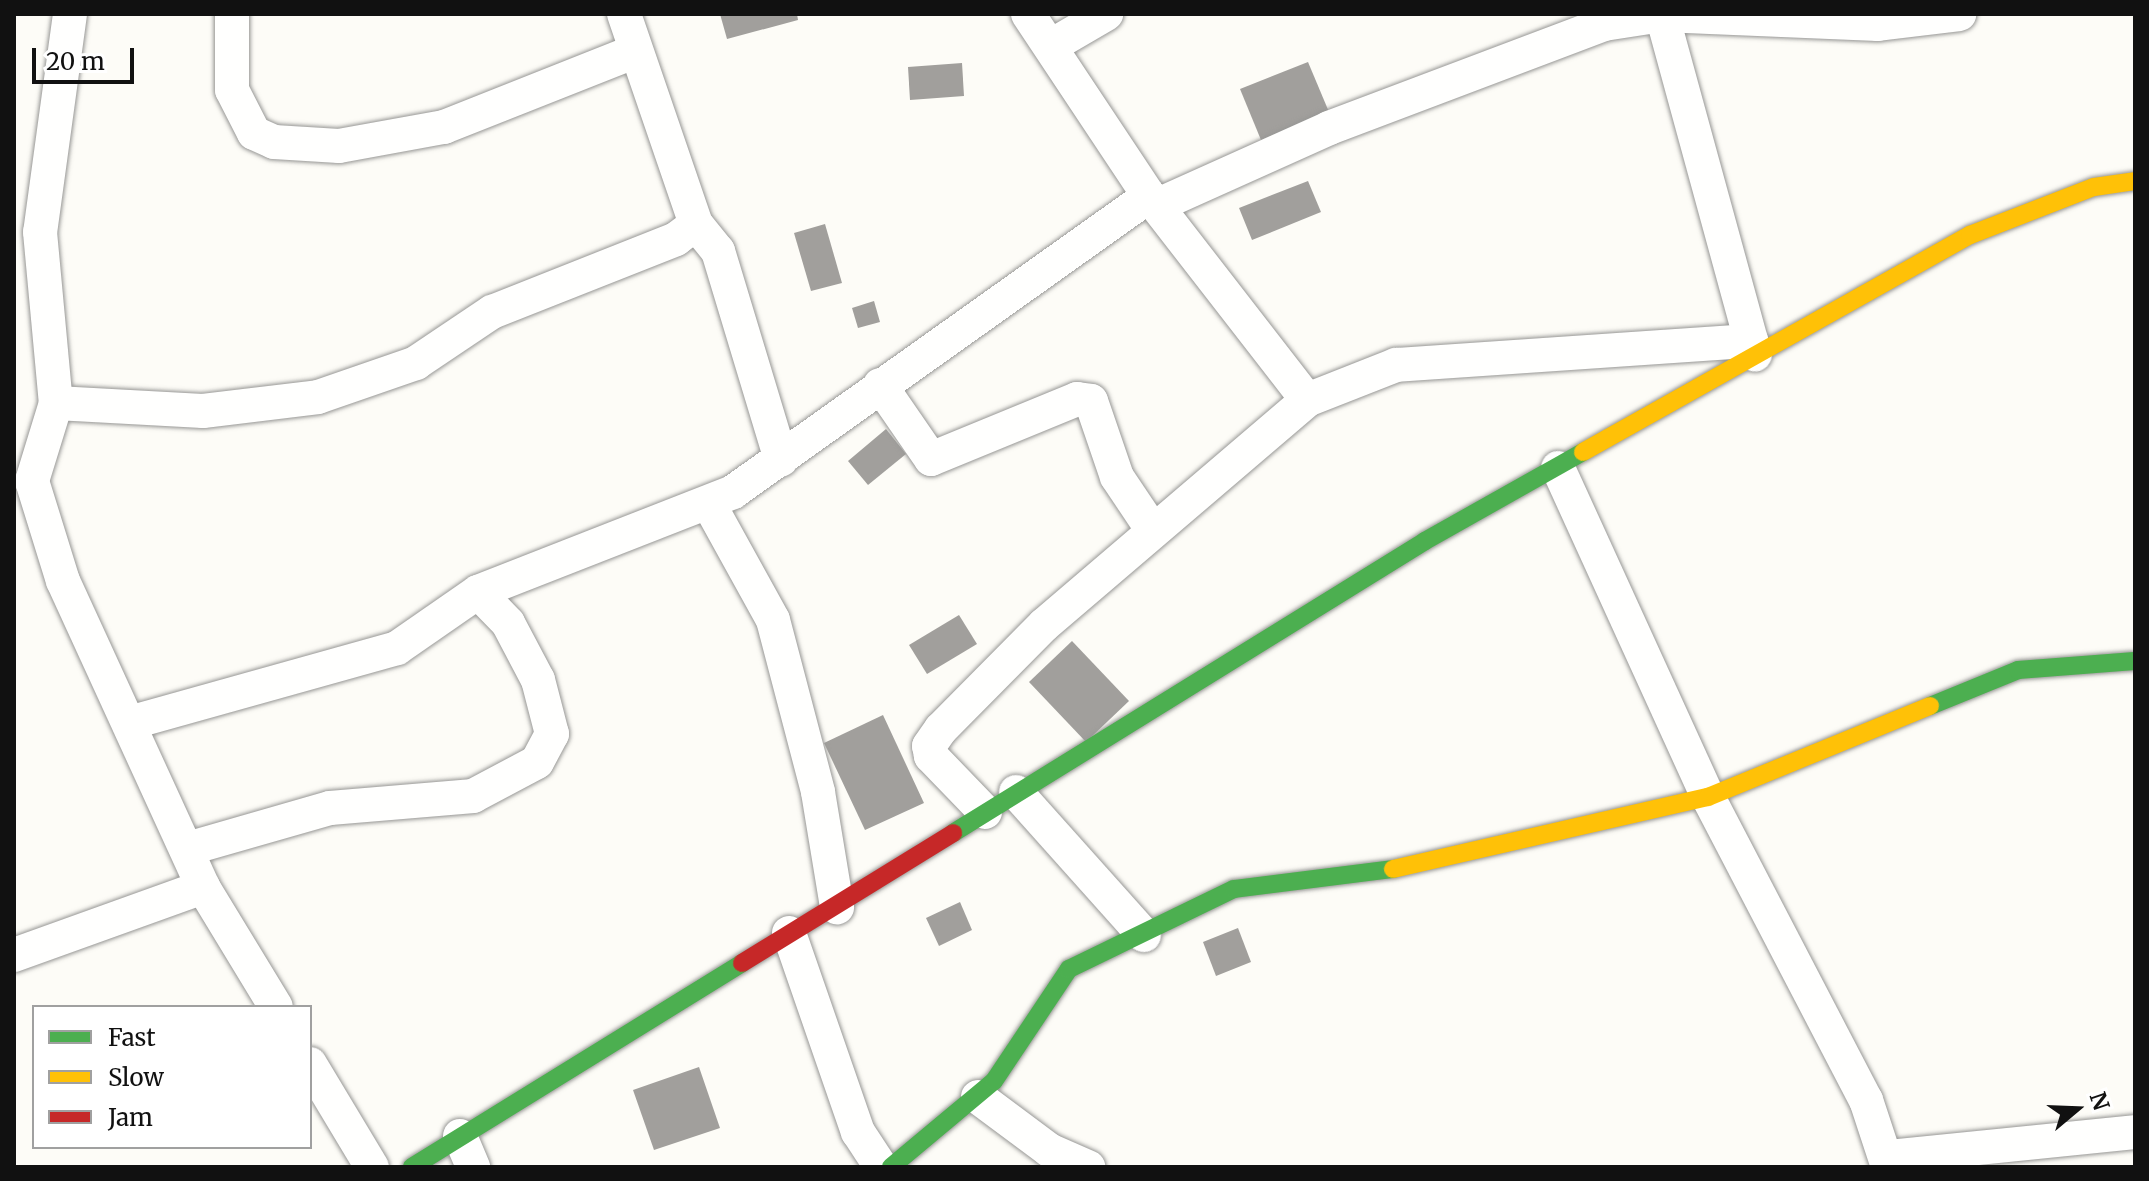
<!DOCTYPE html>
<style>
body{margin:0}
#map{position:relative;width:2149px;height:1181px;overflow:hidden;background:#fdfcf7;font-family:Merriweather,serif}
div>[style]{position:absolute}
.building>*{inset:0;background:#a19f9c}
.roads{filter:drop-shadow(0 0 2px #979795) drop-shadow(0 0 2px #979795)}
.street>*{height:34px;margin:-17px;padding:0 17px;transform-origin:17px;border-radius:17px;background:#fffffe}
.fast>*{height:18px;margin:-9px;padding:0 9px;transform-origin:9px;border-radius:9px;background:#4caf50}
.slow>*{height:18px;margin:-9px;padding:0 9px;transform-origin:9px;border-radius:9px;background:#ffc107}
.jam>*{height:18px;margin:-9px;padding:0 9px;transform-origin:9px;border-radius:9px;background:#c62828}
span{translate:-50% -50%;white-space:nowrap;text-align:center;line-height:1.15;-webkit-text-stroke:8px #fff;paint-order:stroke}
.frame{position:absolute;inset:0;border:16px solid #111;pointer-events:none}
.legend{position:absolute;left:32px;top:1005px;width:280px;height:144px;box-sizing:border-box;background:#fff;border:2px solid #a0a0a0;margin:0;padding:10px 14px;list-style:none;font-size:24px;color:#111}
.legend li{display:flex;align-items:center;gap:16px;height:40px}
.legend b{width:40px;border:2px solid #a0a0a0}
.north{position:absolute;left:2037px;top:1069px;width:80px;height:80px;-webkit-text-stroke:6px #fff;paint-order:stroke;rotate:71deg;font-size:22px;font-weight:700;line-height:32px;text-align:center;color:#111}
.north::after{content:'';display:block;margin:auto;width:28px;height:36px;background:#111;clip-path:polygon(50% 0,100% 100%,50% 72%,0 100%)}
.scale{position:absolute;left:32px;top:48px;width:102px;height:36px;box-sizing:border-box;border:4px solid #111;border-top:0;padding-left:10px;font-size:24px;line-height:28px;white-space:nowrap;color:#111;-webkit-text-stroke:6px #fff;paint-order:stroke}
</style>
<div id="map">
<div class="building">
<div style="clip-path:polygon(720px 14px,797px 14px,798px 20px,727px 39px)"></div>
<div style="clip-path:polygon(1308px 62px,1329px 112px,1261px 140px,1240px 89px)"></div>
<div style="clip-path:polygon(962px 63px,964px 96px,910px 100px,908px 67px)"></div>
<div style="clip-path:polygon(1308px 181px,1321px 212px,1252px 240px,1239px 208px)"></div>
<div style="clip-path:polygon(825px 224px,842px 283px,811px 291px,794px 233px)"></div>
<div style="clip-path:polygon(874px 301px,880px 322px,858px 328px,852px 308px)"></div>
<div style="clip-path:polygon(886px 429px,906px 454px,868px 485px,848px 461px)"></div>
<div style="clip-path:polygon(959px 615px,977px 644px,927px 674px,909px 645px)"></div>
<div style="clip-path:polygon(1072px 641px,1129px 701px,1086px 742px,1029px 682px)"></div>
<div style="clip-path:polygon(883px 715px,924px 803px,865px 830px,824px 743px)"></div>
<div style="clip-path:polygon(960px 902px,972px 930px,939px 946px,926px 918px)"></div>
<div style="clip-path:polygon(1238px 928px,1251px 962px,1216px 976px,1203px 942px)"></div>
<div style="clip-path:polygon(699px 1067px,720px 1128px,654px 1150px,633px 1090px)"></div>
</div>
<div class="roads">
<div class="street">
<div style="left:70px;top:14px;width:220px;rotate:97.8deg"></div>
<div style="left:40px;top:232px;width:172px;rotate:84.7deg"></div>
<div style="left:56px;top:403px;width:82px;rotate:107.1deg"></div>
<div style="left:32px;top:481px;width:105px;rotate:72.8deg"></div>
<div style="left:63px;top:581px;width:337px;rotate:65.4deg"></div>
<div style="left:203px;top:887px;width:140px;rotate:58.7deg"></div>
<div style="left:232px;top:14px;width:76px;rotate:90deg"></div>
<div style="left:232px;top:90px;width:48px;rotate:62.9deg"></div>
<div style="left:254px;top:133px;width:22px;rotate:24deg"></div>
<div style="left:274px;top:142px;width:65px;rotate:3.5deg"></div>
<div style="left:339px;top:146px;width:107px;rotate:-10.3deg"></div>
<div style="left:444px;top:127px;width:206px;rotate:-21.6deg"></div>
<div style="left:624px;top:14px;width:222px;rotate:71.1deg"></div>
<div style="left:696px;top:224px;width:35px;rotate:51deg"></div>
<div style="left:718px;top:251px;width:218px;rotate:73.2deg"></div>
<div style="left:1028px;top:14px;width:219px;rotate:56.4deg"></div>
<div style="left:1149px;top:196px;width:258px;rotate:52.2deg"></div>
<div style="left:1662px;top:15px;width:216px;rotate:2.4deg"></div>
<div style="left:1878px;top:24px;width:82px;rotate:-7deg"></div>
<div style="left:1051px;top:46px;width:64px;rotate:-30.2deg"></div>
<div style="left:1158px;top:205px;width:188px;rotate:-24.2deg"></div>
<div style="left:1329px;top:128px;width:294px;rotate:-20.7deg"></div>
<div style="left:1604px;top:24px;width:59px;rotate:-8.8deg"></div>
<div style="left:1662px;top:15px;width:352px;rotate:74.7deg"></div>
<div style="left:880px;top:385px;width:90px;rotate:55.4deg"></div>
<div style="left:931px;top:459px;width:158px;rotate:-22.3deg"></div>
<div style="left:1077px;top:399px;width:14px;rotate:8deg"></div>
<div style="left:1091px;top:401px;width:80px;rotate:71.1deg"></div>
<div style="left:1117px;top:477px;width:63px;rotate:56.1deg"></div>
<div style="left:56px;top:403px;width:147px;rotate:3.1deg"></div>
<div style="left:203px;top:411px;width:116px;rotate:-6.9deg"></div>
<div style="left:318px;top:397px;width:104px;rotate:-19.1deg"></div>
<div style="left:416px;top:363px;width:92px;rotate:-33.9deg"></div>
<div style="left:492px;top:312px;width:198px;rotate:-21.6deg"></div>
<div style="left:676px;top:239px;width:25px;rotate:-37deg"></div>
<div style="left:1558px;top:468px;width:362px;rotate:65.5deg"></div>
<div style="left:1708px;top:797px;width:342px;rotate:62.5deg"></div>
<div style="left:1866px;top:1100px;width:71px;rotate:71.8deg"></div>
<div style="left:709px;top:504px;width:132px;rotate:61.1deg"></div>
<div style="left:773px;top:620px;width:178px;rotate:75.3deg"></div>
<div style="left:818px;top:792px;width:117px;rotate:80.6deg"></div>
<div style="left:129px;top:723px;width:278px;rotate:-15.6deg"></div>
<div style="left:397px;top:648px;width:98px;rotate:-34.7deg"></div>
<div style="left:478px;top:592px;width:274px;rotate:-21.4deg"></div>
<div style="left:733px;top:492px;width:511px;rotate:-35.43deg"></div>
<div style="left:1016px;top:792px;width:192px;rotate:48.2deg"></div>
<div style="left:985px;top:812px;width:78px;rotate:-134deg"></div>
<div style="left:931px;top:756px;width:10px;rotate:-101deg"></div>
<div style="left:929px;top:746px;width:21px;rotate:-55deg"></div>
<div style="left:941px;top:729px;width:146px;rotate:-45.3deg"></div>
<div style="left:1044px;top:625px;width:346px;rotate:-40.5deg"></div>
<div style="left:1307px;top:400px;width:96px;rotate:-21.5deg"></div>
<div style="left:1396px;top:365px;width:356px;rotate:-3.9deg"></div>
<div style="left:187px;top:849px;width:149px;rotate:-16deg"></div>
<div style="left:330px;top:808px;width:144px;rotate:-4.8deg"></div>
<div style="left:473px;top:796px;width:72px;rotate:-28deg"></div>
<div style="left:537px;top:762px;width:32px;rotate:-62deg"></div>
<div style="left:552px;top:734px;width:56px;rotate:-104.5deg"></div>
<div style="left:538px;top:680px;width:64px;rotate:-117.8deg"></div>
<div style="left:508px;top:623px;width:43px;rotate:-134.1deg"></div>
<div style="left:789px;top:933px;width:211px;rotate:70.9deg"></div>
<div style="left:858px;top:1132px;width:42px;rotate:56.7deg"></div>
<div style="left:14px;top:955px;width:201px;rotate:-19.8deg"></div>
<div style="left:310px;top:1064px;width:120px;rotate:59deg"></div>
<div style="left:978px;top:1097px;width:89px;rotate:36.7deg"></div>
<div style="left:1049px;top:1150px;width:43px;rotate:23.6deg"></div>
<div style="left:460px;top:1136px;width:34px;rotate:67deg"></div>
<div style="left:1889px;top:1157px;width:247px;rotate:-5.8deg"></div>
</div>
<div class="fast">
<div style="left:1930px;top:706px;width:95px;rotate:-22.2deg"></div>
<div style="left:2018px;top:670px;width:117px;rotate:-4.4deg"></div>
<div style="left:953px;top:833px;width:555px;rotate:-31.74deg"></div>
<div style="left:1425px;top:541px;width:181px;rotate:-29.4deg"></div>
<div style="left:412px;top:1167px;width:388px;rotate:-31.7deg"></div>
<div style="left:891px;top:1167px;width:134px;rotate:-39.9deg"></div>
<div style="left:994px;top:1081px;width:135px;rotate:-56.2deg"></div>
<div style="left:1069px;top:969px;width:183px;rotate:-25.9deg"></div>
<div style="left:1234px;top:889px;width:160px;rotate:-7.2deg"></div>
</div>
<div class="slow">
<div style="left:1583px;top:452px;width:444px;rotate:-29.3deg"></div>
<div style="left:1970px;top:235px;width:133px;rotate:-21.2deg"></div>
<div style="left:2094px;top:187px;width:41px;rotate:-8.3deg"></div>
<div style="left:1393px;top:869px;width:323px;rotate:-12.9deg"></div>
<div style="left:1708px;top:797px;width:240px;rotate:-22.3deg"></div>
</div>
<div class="jam">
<div style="left:742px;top:963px;width:248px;rotate:-31.6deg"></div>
</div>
</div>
<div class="frame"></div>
<ul class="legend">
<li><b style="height:10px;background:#4caf50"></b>Fast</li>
<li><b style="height:10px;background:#ffc107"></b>Slow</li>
<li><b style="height:10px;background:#c62828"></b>Jam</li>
</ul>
<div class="north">N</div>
<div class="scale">20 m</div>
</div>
